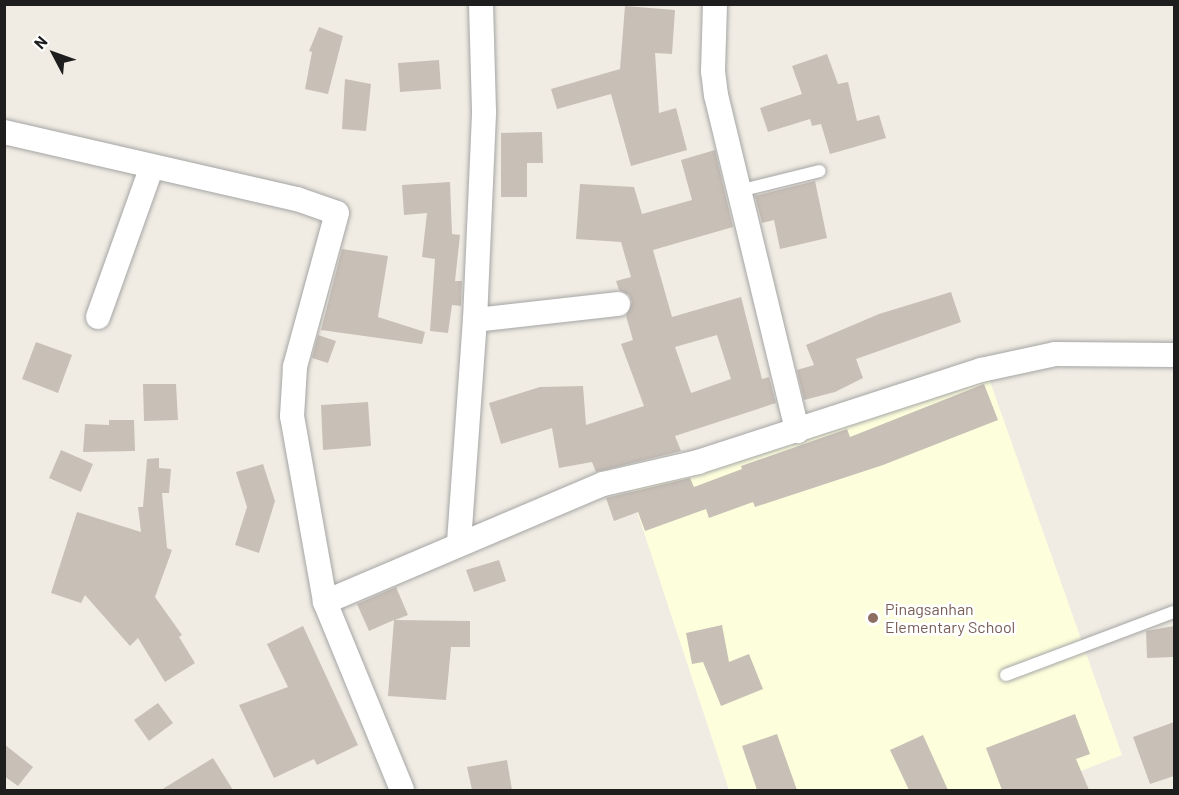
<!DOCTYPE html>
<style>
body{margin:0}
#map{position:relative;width:1179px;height:795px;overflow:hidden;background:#f0ece3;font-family:Barlow,sans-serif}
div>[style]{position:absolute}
.education>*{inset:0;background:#fdffdc}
.building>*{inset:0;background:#c8bfb6}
.roads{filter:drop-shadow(0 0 2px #a5a5a5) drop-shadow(0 0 2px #a5a5a5)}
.service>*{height:12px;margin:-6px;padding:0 6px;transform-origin:6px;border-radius:6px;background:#fff}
.minor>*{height:24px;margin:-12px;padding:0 12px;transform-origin:12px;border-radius:12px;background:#fff}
.dots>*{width:16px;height:16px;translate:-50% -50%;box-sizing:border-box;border:3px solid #fff;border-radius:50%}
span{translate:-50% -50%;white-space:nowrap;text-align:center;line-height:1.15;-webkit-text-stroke:5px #fff;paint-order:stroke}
.education-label{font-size:16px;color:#785e54}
.left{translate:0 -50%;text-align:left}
.frame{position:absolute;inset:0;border:6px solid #1e1e1e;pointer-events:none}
.north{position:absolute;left:24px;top:24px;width:60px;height:60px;-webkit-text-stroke:4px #fff;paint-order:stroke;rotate:311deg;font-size:16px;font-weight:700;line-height:24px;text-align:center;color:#1e1e1e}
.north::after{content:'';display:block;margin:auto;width:21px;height:27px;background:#1e1e1e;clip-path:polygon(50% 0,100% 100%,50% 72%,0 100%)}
</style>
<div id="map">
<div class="education">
<div style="clip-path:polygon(987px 373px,1122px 755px,1032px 790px,729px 790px,627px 481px)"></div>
</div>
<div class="building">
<div style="clip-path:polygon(625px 6px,675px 10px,672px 54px,655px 53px,659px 113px,676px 108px,687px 150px,631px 166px,611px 94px,557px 109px,551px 89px,620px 69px)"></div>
<div style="clip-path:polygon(319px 27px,343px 36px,328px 94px,305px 89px,312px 52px,309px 51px)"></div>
<div style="clip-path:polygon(827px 54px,838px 84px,848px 82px,857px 121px,879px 115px,886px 138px,830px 154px,821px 124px,812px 126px,810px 119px,768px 132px,760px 108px,802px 94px,792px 66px)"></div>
<div style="clip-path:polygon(439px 60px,441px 89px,400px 92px,398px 63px)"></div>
<div style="clip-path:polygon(345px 79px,371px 84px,366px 131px,342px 129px)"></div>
<div style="clip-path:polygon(542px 132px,543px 163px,527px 163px,527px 197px,501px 197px,501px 133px)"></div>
<div style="clip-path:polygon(evenodd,715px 150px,733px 227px,653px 250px,672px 317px,741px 297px,762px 379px,769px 377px,776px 403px,675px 436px,681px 451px,596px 472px,592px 462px,559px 468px,552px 428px,501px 444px,489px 403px,540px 387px,583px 386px,586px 425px,644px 406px,621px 344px,633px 340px,626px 316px,632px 302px,629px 295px,619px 290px,616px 281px,631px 277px,621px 242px,576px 239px,580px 184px,634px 187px,642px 214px,692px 200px,681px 160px,715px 150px,717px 335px,731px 379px,691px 393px,675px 347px,717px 335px)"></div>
<div style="clip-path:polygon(815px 181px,827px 238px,780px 249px,774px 220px,762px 223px,755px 196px)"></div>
<div style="clip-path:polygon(450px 182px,452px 234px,460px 235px,455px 281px,462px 281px,461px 306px,452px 305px,448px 333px,430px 331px,435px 259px,422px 257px,427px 213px,404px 215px,402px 185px)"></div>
<div style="clip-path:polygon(342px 249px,388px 256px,378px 317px,425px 332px,422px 344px,321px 330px)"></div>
<div style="clip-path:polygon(951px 292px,961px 322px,856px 359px,863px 378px,835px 392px,804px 400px,797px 370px,814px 365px,806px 345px,879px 314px)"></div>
<div style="clip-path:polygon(318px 335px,336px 341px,328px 363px,312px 358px)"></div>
<div style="clip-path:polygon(36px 342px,72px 355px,58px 393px,22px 379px)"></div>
<div style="clip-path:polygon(143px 384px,176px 384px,178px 420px,144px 421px)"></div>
<div style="clip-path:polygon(984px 384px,998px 420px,883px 465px,755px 507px,753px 502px,709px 518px,706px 509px,645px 531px,638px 512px,614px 521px,606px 498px,690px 478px,694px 487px,742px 469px,741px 466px,847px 429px,850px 437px)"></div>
<div style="clip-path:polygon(368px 402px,371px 446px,323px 450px,321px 405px)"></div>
<div style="clip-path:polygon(109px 420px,134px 420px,135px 451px,83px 452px,85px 424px,109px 425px)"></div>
<div style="clip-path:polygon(61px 450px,93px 464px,81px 492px,49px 478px)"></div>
<div style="clip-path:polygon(159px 458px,159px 468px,171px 469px,169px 493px,162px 493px,167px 548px,172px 550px,155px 597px,182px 635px,179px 637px,195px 663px,165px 682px,138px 638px,130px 646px,85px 595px,81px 603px,51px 593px,77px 512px,141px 532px,138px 507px,143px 507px,147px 459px)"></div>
<div style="clip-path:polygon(263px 464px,275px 501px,259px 553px,235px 545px,247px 507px,236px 472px)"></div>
<div style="clip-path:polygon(499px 560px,506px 581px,474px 592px,466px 570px)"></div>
<div style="clip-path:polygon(396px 587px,408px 615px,395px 620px,470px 621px,470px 647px,451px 647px,446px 700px,388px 696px,394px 620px,369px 631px,357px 604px)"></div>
<div style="clip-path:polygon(722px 625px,729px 662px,749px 654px,763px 689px,721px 706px,703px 662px,692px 664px,686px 633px)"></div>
<div style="clip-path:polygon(303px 626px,358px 745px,317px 765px,314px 759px,274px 778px,239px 705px,288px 687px,267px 644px)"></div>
<div style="clip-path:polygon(1174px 626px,1174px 657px,1147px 658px,1146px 631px)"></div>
<div style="clip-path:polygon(158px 703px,173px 723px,149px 741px,134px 720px)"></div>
<div style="clip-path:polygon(1075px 714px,1090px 754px,1076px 759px,1089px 790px,1002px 790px,986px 748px)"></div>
<div style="clip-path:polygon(1174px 722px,1174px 776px,1150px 784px,1133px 737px)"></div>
<div style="clip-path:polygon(777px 734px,797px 790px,757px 790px,742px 746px)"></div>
<div style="clip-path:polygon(923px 735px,948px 790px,909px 790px,890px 750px)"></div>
<div style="clip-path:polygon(4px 744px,33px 767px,18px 786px,4px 776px)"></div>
<div style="clip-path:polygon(213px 758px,233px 790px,161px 790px)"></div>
<div style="clip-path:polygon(507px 760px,512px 790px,472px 790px,467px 767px)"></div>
</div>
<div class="roads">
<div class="service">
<div style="left:739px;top:191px;width:83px;rotate:-13.9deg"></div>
<div style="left:1006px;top:675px;width:179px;rotate:-20.6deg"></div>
</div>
<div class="minor">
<div style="left:715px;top:4px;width:67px;rotate:91.7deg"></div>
<div style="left:713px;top:71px;width:24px;rotate:83deg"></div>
<div style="left:716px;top:95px;width:346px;rotate:76.4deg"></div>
<div style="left:4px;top:132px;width:301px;rotate:12.9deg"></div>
<div style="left:297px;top:199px;width:42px;rotate:19.3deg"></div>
<div style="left:337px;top:213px;width:160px;rotate:105.3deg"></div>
<div style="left:295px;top:367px;width:49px;rotate:93.5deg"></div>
<div style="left:292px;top:416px;width:189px;rotate:79.9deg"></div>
<div style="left:325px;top:602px;width:203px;rotate:67.7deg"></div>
<div style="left:98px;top:317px;width:160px;rotate:-70.3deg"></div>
<div style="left:475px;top:320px;width:144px;rotate:-6.4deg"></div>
<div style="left:459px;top:542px;width:223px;rotate:-85.9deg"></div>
<div style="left:475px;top:320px;width:209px;rotate:-87.5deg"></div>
<div style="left:484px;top:111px;width:107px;rotate:-91.6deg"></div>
<div style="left:325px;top:602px;width:302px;rotate:-23deg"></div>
<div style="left:603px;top:484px;width:98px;rotate:-13deg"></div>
<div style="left:698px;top:462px;width:298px;rotate:-18deg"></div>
<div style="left:981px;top:370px;width:76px;rotate:-12.2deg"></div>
<div style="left:1055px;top:354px;width:119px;rotate:0.5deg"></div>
</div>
</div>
<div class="dots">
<div style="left:873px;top:618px;background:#8d6e63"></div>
</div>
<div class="education-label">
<span class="left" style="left:885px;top:618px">Pinagsanhan<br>Elementary School</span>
</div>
<div class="frame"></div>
<div class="north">N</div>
</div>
